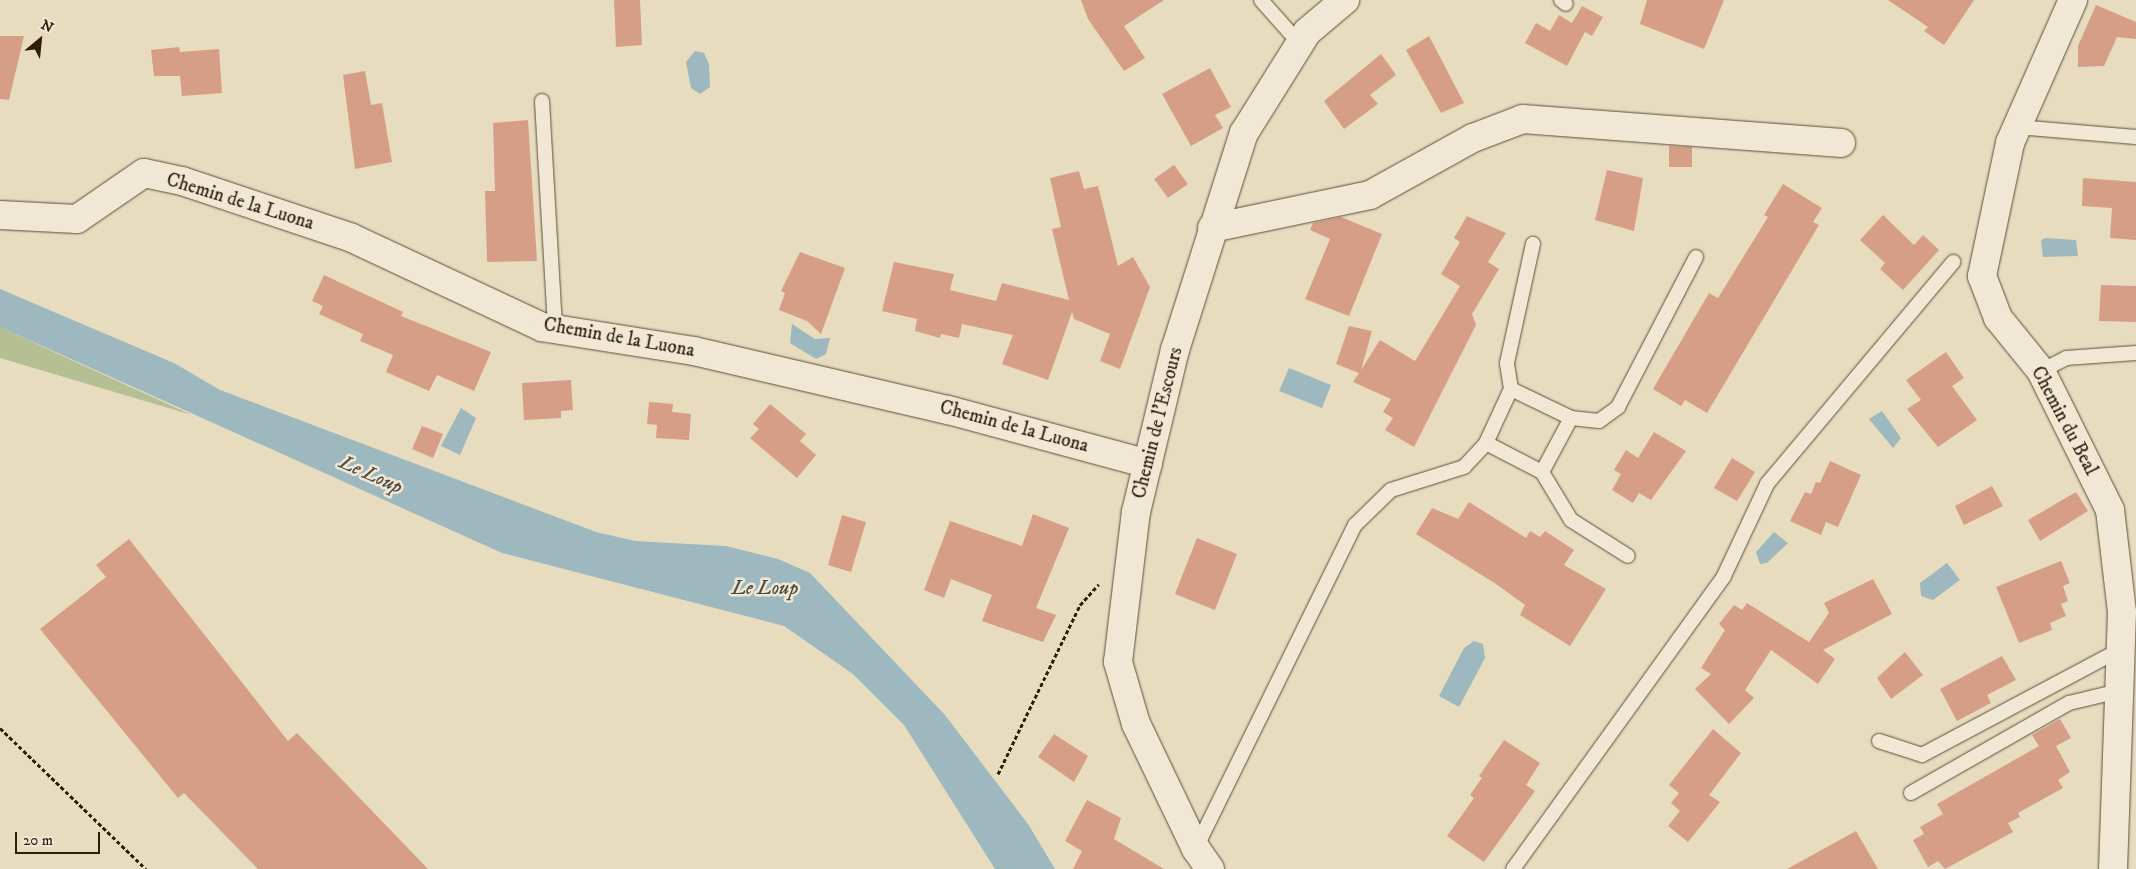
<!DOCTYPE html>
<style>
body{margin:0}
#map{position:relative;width:2136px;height:869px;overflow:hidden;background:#e8dcbf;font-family:"IM FELL DW Pica",serif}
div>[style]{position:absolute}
.green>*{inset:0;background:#b4c093}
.water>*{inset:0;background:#9db8be}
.building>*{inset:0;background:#d69e87}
.path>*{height:3px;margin-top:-1.5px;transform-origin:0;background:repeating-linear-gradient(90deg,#2e1d09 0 4px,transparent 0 6.5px)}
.roads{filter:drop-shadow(0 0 1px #5c4d36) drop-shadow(0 0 1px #5c4d36)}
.service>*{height:14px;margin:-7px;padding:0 7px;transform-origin:7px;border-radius:7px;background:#f0e8d5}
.minor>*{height:28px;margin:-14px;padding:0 14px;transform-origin:14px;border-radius:14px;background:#f0e8d5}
.tertiary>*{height:28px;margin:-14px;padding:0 14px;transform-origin:14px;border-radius:14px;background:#f0e8d5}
span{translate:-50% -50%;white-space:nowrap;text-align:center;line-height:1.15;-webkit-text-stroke:5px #f0e8d5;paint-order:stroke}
.street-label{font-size:19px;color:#2e1d09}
.water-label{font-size:20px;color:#4f4c3f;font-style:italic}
.north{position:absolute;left:15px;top:15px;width:50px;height:50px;-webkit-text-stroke:4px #f0e8d5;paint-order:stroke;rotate:28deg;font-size:14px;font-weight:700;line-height:20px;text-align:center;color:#2e1d09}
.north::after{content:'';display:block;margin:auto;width:18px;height:22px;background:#2e1d09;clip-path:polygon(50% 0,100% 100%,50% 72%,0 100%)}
.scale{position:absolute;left:15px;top:832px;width:85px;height:22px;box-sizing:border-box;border:2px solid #2e1d09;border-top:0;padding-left:6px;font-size:15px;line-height:18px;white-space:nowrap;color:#2e1d09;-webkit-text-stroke:4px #f0e8d5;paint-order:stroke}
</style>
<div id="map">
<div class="green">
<div style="clip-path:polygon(0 327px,56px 353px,192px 415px,0 358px)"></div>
</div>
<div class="water">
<div style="clip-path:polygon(695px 51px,704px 53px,709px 64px,710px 87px,700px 94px,691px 88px,686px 62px)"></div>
<div style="clip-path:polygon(2046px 238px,2076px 240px,2078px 256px,2043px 257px,2041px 240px)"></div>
<div style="clip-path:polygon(0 289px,174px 363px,220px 390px,596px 532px,635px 541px,726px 546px,778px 559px,810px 573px,945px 715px,1028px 824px,1055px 869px,995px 869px,904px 725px,853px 674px,784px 626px,502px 553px,0 327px)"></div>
<div style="clip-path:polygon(792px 324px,815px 339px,830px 338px,826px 354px,816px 359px,790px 343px)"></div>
<div style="clip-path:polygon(1289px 368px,1331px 385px,1322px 408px,1279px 391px)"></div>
<div style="clip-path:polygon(461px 408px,476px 418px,460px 455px,441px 446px)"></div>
<div style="clip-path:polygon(1882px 411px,1901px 438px,1893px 448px,1869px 419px)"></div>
<div style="clip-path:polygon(1774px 532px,1788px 543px,1767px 563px,1760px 564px,1756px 552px)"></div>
<div style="clip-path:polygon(1947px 563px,1960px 580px,1933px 600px,1921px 596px,1920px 583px)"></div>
<div style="clip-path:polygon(1474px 641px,1483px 644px,1485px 658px,1459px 707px,1439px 696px,1464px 648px)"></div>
</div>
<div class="building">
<div style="clip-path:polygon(614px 0,640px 0,642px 45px,616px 47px)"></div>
<div style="clip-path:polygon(1081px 0,1164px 0,1124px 26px,1145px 58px,1124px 71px,1088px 19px)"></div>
<div style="clip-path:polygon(1647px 0,1724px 0,1704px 49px,1640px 24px)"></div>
<div style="clip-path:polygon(1888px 0,1974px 0,1944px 45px,1924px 31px,1928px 27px)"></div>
<div style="clip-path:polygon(2096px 5px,2136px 22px,2136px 39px,2117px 37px,2104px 66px,2078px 67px,2078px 46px)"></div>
<div style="clip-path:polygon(1582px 6px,1603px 17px,1592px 36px,1585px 32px,1567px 66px,1525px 43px,1536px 23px,1550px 31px,1559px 15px,1572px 23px)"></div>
<div style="clip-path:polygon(0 36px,24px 36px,9px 100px,0 99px)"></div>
<div style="clip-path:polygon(1429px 36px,1464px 103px,1441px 113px,1406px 50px)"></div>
<div style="clip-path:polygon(179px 47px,180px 52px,219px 49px,222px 93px,182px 96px,180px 76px,154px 76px,151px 50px)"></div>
<div style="clip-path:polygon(1381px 54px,1396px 75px,1370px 95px,1378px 104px,1344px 129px,1324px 101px)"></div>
<div style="clip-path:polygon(1210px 68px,1231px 107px,1215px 115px,1223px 128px,1191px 146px,1162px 94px)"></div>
<div style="clip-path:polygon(365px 71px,371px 105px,382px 103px,392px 162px,355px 169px,343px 75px)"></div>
<div style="clip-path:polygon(528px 120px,537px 261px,487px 262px,485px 191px,495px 191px,493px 123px)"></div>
<div style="clip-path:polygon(1669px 146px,1692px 147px,1692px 167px,1669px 167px)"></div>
<div style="clip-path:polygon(1174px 165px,1188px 184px,1168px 198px,1154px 179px)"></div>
<div style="clip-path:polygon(1607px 170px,1643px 178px,1634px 231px,1595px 220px)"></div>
<div style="clip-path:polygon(1079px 171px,1084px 189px,1098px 186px,1118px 266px,1133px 257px,1150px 287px,1120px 369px,1100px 361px,1110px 334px,1074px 319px,1072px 312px,1048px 380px,1002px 364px,1013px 335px,962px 324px,959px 338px,941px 334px,940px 338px,915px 331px,917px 319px,882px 311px,894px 262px,954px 274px,950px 290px,996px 301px,1002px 283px,1069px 300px,1052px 229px,1061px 227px,1050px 178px)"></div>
<div style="clip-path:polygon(2083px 178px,2136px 182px,2136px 240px,2110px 238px,2112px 208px,2082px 206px)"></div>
<div style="clip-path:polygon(1783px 184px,1822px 208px,1813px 222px,1819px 225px,1707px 413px,1685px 400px,1681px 406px,1653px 389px,1709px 293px,1718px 298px,1768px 217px,1764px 215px)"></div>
<div style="clip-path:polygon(1883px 215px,1914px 245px,1923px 235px,1939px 250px,1903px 290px,1880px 269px,1885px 263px,1860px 240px)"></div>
<div style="clip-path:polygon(1467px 216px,1506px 233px,1488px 262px,1499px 269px,1472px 314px,1476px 325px,1414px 447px,1385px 430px,1393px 418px,1383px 412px,1391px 399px,1353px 382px,1359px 373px,1336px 364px,1349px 326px,1372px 331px,1361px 370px,1380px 340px,1415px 361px,1460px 286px,1441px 274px,1460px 242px,1454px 238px)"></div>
<div style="clip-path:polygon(1341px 217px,1382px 234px,1349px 316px,1305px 299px,1330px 239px,1310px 230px,1313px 223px)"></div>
<div style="clip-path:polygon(800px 252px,845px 268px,821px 334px,807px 321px,779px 310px,785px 293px,781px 291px)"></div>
<div style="clip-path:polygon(324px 275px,403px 312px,401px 316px,491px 352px,474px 391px,437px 375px,429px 391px,386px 372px,393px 355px,360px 341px,363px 334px,319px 314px,323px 306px,312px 301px)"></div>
<div style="clip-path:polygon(2101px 285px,2136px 286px,2136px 322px,2099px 321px)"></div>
<div style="clip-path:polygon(1946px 352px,1964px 378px,1952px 386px,1977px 420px,1938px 447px,1907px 409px,1921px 400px,1906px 380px)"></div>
<div style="clip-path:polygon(571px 380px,573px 410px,561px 411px,561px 418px,524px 420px,522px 383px)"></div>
<div style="clip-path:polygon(649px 402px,673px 404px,672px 412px,691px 414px,689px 440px,656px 438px,657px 425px,647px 424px)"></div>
<div style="clip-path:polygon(770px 404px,806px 434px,800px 441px,816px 455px,797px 478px,750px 438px,759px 429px,753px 424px)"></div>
<div style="clip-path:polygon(422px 426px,443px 434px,433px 458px,412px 449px)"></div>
<div style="clip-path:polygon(1654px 432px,1686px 451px,1651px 500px,1639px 493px,1633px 503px,1612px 490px,1621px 474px,1614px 470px,1626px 450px,1638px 458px)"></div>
<div style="clip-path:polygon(1732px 458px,1755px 472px,1737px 501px,1714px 488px)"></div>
<div style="clip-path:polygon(1830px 461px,1861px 475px,1838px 527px,1826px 522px,1821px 535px,1790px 521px,1805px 492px,1811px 494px,1816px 482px,1820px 483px)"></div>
<div style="clip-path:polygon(1992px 486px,2003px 506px,1964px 525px,1955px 506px)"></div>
<div style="clip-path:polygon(2076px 492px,2088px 511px,2040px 541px,2028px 520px)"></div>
<div style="clip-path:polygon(1469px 502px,1526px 538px,1530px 531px,1540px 537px,1545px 531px,1574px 550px,1564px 565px,1606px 589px,1570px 646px,1520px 615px,1525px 605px,1496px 584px,1416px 534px,1432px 508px,1458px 519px)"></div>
<div style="clip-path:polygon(1033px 514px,1069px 528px,1036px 608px,1056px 615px,1043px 642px,982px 621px,992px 595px,951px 579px,944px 598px,924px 590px,950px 521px,1022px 546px)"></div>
<div style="clip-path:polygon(842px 515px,866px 522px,851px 572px,828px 565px)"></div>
<div style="clip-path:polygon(1197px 538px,1237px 554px,1215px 610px,1175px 594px)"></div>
<div style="clip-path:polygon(129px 539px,288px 741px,297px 733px,428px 869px,258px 869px,184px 793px,178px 798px,40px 629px,106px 577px,96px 565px)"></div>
<div style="clip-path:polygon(2061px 561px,2070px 583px,2063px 586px,2068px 601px,2061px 604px,2066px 616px,2050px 623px,2052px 630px,2019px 643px,1996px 587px)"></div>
<div style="clip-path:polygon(1873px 579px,1892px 614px,1823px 650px,1835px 659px,1818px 684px,1771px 650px,1745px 690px,1754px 698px,1729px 724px,1695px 689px,1711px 674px,1701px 668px,1725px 630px,1719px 624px,1734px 605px,1742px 610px,1747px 603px,1809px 642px,1829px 613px,1824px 603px)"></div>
<div style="clip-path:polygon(1905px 652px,1923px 675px,1891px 699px,1877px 678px)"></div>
<div style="clip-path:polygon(2002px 656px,2016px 680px,1987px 695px,1991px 703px,1957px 721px,1940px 689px)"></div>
<div style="clip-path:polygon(2060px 719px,2071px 738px,2056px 746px,2070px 772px,2058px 780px,2063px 788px,2018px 813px,2020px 817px,2008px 823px,2013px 832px,1945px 869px,1938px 861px,1928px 867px,1913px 840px,1924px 834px,1920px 827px,1943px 814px,1937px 804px,2039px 746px,2032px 735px)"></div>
<div style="clip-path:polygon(1713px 729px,1741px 753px,1709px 795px,1720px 802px,1688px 842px,1668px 826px,1680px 811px,1671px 803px,1679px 793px,1669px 785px)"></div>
<div style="clip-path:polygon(1054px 734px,1088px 756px,1074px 782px,1038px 757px)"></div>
<div style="clip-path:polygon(1504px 740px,1540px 763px,1526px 785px,1535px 791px,1484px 862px,1447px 836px,1474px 798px,1470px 795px,1482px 778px,1479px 776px)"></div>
<div style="clip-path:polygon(1087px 800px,1121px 818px,1114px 839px,1164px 869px,1073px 869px,1082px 851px,1065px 841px)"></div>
<div style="clip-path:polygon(1856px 831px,1878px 869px,1787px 869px)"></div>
</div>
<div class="path">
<div style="left:0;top:728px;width:203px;rotate:44deg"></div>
<div style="left:998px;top:774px;width:188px;rotate:-64.1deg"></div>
<div style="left:1080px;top:605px;width:28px;rotate:-48deg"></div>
</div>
<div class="roads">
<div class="service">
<div style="left:1261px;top:0;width:57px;rotate:48.5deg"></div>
<div style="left:1561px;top:0;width:6px;rotate:39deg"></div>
<div style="left:542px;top:101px;width:228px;rotate:86.7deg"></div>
<div style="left:2017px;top:127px;width:119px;rotate:4.8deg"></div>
<div style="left:2041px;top:371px;width:28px;rotate:-27deg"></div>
<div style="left:2066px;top:358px;width:70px;rotate:-4.1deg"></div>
<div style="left:1511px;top:389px;width:26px;rotate:-99deg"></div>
<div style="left:1507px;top:363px;width:122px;rotate:-77.7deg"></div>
<div style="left:1571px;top:418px;width:61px;rotate:118.2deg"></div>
<div style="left:1542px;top:472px;width:56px;rotate:58.9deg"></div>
<div style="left:1571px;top:520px;width:67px;rotate:32.3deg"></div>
<div style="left:1486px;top:443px;width:63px;rotate:27.4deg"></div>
<div style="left:1879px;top:741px;width:45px;rotate:18deg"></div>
<div style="left:1922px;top:755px;width:225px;rotate:-28deg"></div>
<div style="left:1911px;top:793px;width:182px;rotate:-29.7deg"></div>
<div style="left:2069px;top:703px;width:51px;rotate:-13.5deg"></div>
<div style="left:1196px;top:848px;width:360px;rotate:-63.8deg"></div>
<div style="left:1355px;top:525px;width:50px;rotate:-44.2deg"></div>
<div style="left:1391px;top:490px;width:77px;rotate:-17.5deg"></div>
<div style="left:1464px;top:467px;width:33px;rotate:-47deg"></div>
<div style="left:1486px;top:443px;width:60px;rotate:-65.2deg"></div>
<div style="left:1511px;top:389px;width:67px;rotate:25.8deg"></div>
<div style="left:1571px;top:418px;width:28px;rotate:6deg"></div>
<div style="left:1599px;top:421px;width:24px;rotate:-36deg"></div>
<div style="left:1618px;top:407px;width:169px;rotate:-62.5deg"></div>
<div style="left:1513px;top:869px;width:361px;rotate:-54.2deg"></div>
<div style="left:1724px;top:576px;width:102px;rotate:-64.9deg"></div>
<div style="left:1767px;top:484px;width:290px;rotate:-50deg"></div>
</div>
<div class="minor">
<div style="left:2073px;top:0;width:156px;rotate:113.8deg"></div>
<div style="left:2010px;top:143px;width:136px;rotate:101.9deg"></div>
<div style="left:1982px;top:276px;width:45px;rotate:69.1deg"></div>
<div style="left:1998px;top:318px;width:68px;rotate:50.9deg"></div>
<div style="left:2041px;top:371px;width:155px;rotate:63.6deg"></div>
<div style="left:2110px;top:510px;width:103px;rotate:83.3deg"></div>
<div style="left:2122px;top:612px;width:257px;rotate:92deg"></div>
<div style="left:0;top:215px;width:77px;rotate:3deg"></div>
<div style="left:77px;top:219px;width:81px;rotate:-34.5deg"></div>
<div style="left:144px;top:173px;width:39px;rotate:12deg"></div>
<div style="left:182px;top:181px;width:179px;rotate:18.5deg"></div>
<div style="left:352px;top:238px;width:210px;rotate:25.1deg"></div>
<div style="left:542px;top:327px;width:154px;rotate:9deg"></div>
<div style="left:694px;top:351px;width:261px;rotate:13.1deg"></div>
<div style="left:948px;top:410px;width:207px;rotate:15.1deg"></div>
<div style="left:1212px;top:228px;width:161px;rotate:-11.8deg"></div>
<div style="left:1370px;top:195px;width:118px;rotate:-29deg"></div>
<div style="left:1473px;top:138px;width:53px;rotate:-20.8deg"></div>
<div style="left:1523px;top:119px;width:319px;rotate:4.3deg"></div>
</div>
<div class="tertiary">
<div style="left:1210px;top:869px;width:24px;rotate:-125deg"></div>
<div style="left:1196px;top:849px;width:139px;rotate:-115.6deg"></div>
<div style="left:1136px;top:724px;width:65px;rotate:-106.2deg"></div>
<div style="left:1118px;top:662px;width:151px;rotate:-83.2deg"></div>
<div style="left:1136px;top:512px;width:167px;rotate:-76.5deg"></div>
<div style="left:1175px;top:350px;width:228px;rotate:-72.4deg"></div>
<div style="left:1244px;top:133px;width:119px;rotate:-58deg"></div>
<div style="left:1307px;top:32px;width:50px;rotate:-40.1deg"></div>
</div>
</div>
<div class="street-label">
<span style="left:240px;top:202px;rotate:17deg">Chemin de la Luona</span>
<span style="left:619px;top:338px;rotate:10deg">Chemin de la Luona</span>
<span style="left:2064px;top:421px;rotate:62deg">Chemin du Beal</span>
<span style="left:1158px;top:423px;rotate:-76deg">Chemin de l'Escours</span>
<span style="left:1014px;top:427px;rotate:15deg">Chemin de la Luona</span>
</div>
<div class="water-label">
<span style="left:371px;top:475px;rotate:24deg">Le Loup</span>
<span style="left:765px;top:588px">Le Loup</span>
</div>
<div class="north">N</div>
<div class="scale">20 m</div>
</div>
